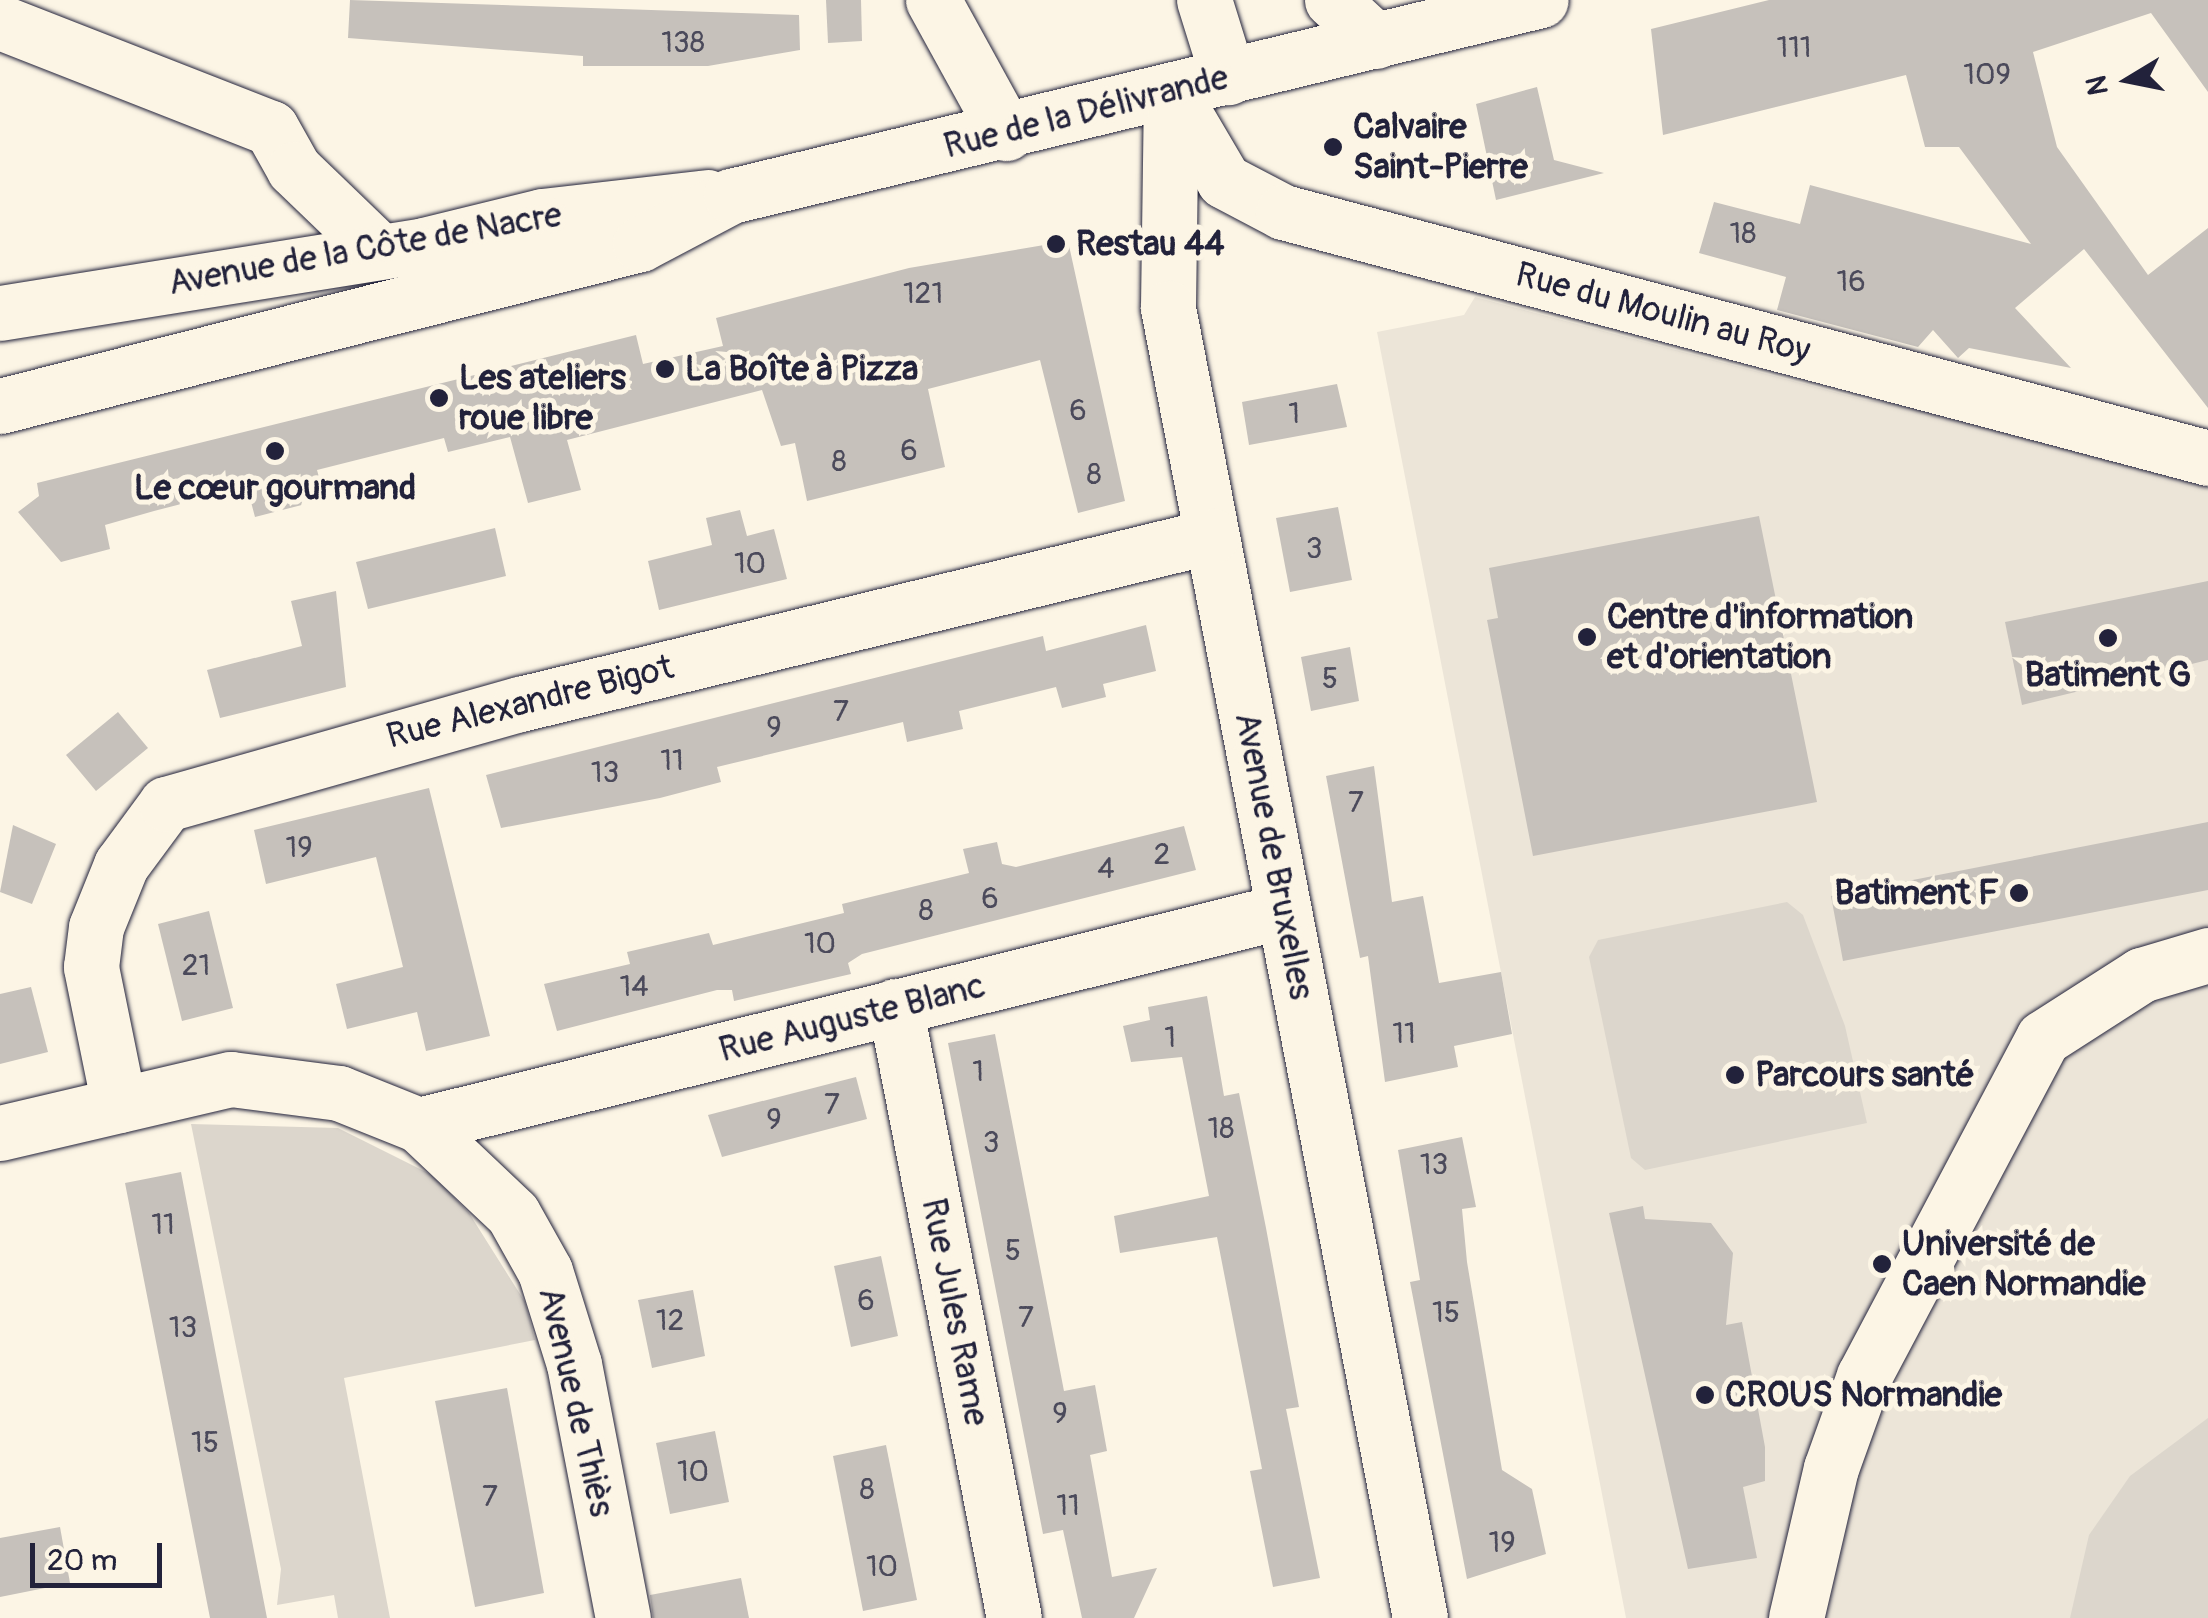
<!DOCTYPE html>
<meta charset="utf-8">
<style>
body{margin:0}
#map{position:relative;width:2208px;height:1618px;overflow:hidden;background:#fcf5e5;font-family:Pangolin,sans-serif}
div>[style]{position:absolute}
.built>*{inset:0;background:#ece5d8}
.green>*{inset:0;background:#dcd6cc}
.building>*{inset:0;background:#c6c1bb}
.roads{filter:drop-shadow(0 0 2px #22223b) drop-shadow(0 0 2px #22223b)}
.minor>*{height:55px;margin:-27.5px;padding:0 27.5px;transform-origin:27.5px;border-radius:27.5px;background:#fcf5e5}
.major>*{height:55px;margin:-27.5px;padding:0 27.5px;transform-origin:27.5px;border-radius:27.5px;background:#fcf5e5}
.dots>*{width:28px;height:28px;translate:-50% -50%;box-sizing:border-box;border:5px solid #fcf5e5;border-radius:50%}
span{translate:-50% -50%;white-space:nowrap;text-align:center;line-height:1.15;-webkit-text-stroke:10px #fcf5e5;paint-order:stroke}
.number-label{font-size:30px;color:#4b4a5b}
.number-label span{-webkit-text-stroke-width:0}
.street-label{font-size:35px;color:#22223b}
.poi-label{font-size:35px;color:#22223b;font-weight:700}
.left{translate:0 -50%;text-align:left}
.right{translate:-100% -50%;text-align:right}
.north{position:absolute;left:2078px;top:30px;width:100px;height:100px;-webkit-text-stroke:8px #fcf5e5;paint-order:stroke;rotate:260deg;font-size:28px;font-weight:700;line-height:40px;text-align:center;color:#22223b}
.north::after{content:'';display:block;margin:auto;width:35px;height:45px;background:#22223b;clip-path:polygon(50% 0,100% 100%,50% 72%,0 100%)}
.scale{position:absolute;left:30px;top:1543px;width:132px;height:45px;box-sizing:border-box;border:5px solid #22223b;border-top:0;padding-left:12px;font-size:30px;line-height:35px;white-space:nowrap;color:#22223b;-webkit-text-stroke:8px #fcf5e5;paint-order:stroke}
</style>
<div id="map">
<div class="built">
<div style="clip-path:polygon(1475px 297px,1865px 400px,2208px 440px,2208px 1618px,1626px 1618px,1377px 332px,1464px 315px)"></div>
</div>
<div class="green">
<div style="clip-path:polygon(1787px 902px,1803px 915px,1845px 1026px,1867px 1123px,1645px 1170px,1631px 1158px,1589px 957px,1598px 940px)"></div>
<div style="clip-path:polygon(191px 1124px,338px 1128px,432px 1175px,469px 1213px,525px 1302px,535px 1340px,344px 1378px,390px 1618px,338px 1618px,334px 1595px,277px 1605px,281px 1569px)"></div>
<div style="clip-path:polygon(2208px 1418px,2208px 1618px,2070px 1618px,2089px 1535px,2130px 1476px)"></div>
</div>
<div class="building">
<div style="clip-path:polygon(350px 0,799px 15px,800px 50px,708px 66px,583px 66px,583px 56px,348px 38px)"></div>
<div style="clip-path:polygon(826px 0,861px 0,862px 41px,828px 43px)"></div>
<div style="clip-path:polygon(1769px 0,2208px 0,2208px 92px,2151px 13px,2033px 52px,2057px 147px,2148px 275px,2208px 228px,2208px 408px,2084px 249px,2015px 308px,2071px 368px,1969px 348px,1958px 358px,1933px 330px,1918px 347px,1777px 310px,1786px 277px,1699px 253px,1714px 202px,1800px 224px,1810px 185px,2031px 244px,1959px 147px,1925px 147px,1906px 75px,1663px 135px,1651px 29px)"></div>
<div style="clip-path:polygon(1537px 87px,1554px 160px,1604px 173px,1496px 200px,1476px 104px)"></div>
<div style="clip-path:polygon(1068px 241px,1125px 501px,1078px 513px,1040px 360px,928px 389px,945px 467px,807px 501px,795px 443px,781px 446px,762px 390px,567px 440px,581px 490px,528px 503px,510px 437px,448px 452px,444px 438px,317px 470px,325px 499px,255px 517px,247px 487px,154px 511px,105px 525px,110px 549px,61px 562px,18px 512px,39px 496px,37px 483px,636px 335px,643px 364px,723px 346px,716px 318px,909px 268px)"></div>
<div style="clip-path:polygon(1337px 384px,1347px 427px,1249px 445px,1242px 402px)"></div>
<div style="clip-path:polygon(1338px 507px,1352px 580px,1290px 592px,1276px 518px)"></div>
<div style="clip-path:polygon(740px 510px,747px 536px,774px 529px,787px 579px,659px 610px,648px 561px,712px 545px,706px 518px)"></div>
<div style="clip-path:polygon(1759px 516px,1817px 802px,1533px 856px,1487px 620px,1498px 618px,1489px 568px)"></div>
<div style="clip-path:polygon(495px 528px,506px 576px,368px 609px,356px 562px)"></div>
<div style="clip-path:polygon(2208px 581px,2208px 660px,2022px 705px,2005px 622px)"></div>
<div style="clip-path:polygon(336px 591px,346px 687px,220px 718px,207px 670px,302px 646px,291px 601px)"></div>
<div style="clip-path:polygon(1146px 625px,1156px 671px,1103px 684px,1106px 697px,1062px 708px,1056px 687px,959px 711px,963px 729px,907px 742px,903px 722px,717px 767px,721px 782px,660px 798px,501px 828px,486px 775px,1043px 636px,1046px 651px)"></div>
<div style="clip-path:polygon(1350px 647px,1359px 701px,1311px 711px,1301px 657px)"></div>
<div style="clip-path:polygon(118px 712px,148px 748px,96px 791px,66px 755px)"></div>
<div style="clip-path:polygon(1374px 766px,1392px 902px,1423px 896px,1439px 983px,1501px 972px,1512px 1034px,1454px 1046px,1458px 1067px,1385px 1082px,1368px 956px,1360px 958px,1326px 776px)"></div>
<div style="clip-path:polygon(429px 788px,490px 1036px,426px 1051px,417px 1012px,347px 1029px,336px 984px,403px 967px,376px 857px,266px 884px,254px 830px)"></div>
<div style="clip-path:polygon(2208px 822px,2208px 890px,1843px 961px,1831px 896px)"></div>
<div style="clip-path:polygon(13px 825px,56px 844px,32px 904px,0 892px)"></div>
<div style="clip-path:polygon(1184px 826px,1196px 870px,862px 954px,848px 963px,851px 974px,734px 1001px,732px 990px,717px 990px,557px 1031px,544px 984px,630px 964px,627px 952px,709px 933px,713px 945px,844px 913px,842px 904px,969px 873px,963px 849px,997px 842px,1002px 864px,1016px 867px)"></div>
<div style="clip-path:polygon(209px 911px,233px 1008px,182px 1021px,158px 924px)"></div>
<div style="clip-path:polygon(31px 987px,48px 1052px,0 1064px,0 994px)"></div>
<div style="clip-path:polygon(1207px 996px,1224px 1096px,1239px 1093px,1266px 1228px,1299px 1407px,1286px 1409px,1320px 1578px,1273px 1587px,1250px 1471px,1262px 1469px,1217px 1237px,1120px 1253px,1114px 1216px,1209px 1196px,1182px 1057px,1131px 1062px,1123px 1026px,1150px 1020px,1148px 1007px)"></div>
<div style="clip-path:polygon(995px 1034px,1064px 1391px,1095px 1385px,1107px 1451px,1090px 1455px,1112px 1577px,1157px 1568px,1134px 1618px,1082px 1618px,1063px 1530px,1043px 1534px,948px 1043px)"></div>
<div style="clip-path:polygon(856px 1077px,867px 1119px,722px 1157px,708px 1115px)"></div>
<div style="clip-path:polygon(1462px 1137px,1476px 1207px,1462px 1209px,1467px 1262px,1502px 1470px,1532px 1489px,1546px 1554px,1467px 1579px,1410px 1282px,1420px 1280px,1398px 1150px)"></div>
<div style="clip-path:polygon(181px 1172px,220px 1376px,267px 1618px,210px 1618px,125px 1183px)"></div>
<div style="clip-path:polygon(1643px 1206px,1645px 1219px,1711px 1223px,1733px 1253px,1726px 1325px,1742px 1322px,1765px 1447px,1765px 1481px,1743px 1487px,1757px 1558px,1688px 1569px,1609px 1213px)"></div>
<div style="clip-path:polygon(881px 1256px,898px 1336px,851px 1347px,834px 1266px)"></div>
<div style="clip-path:polygon(693px 1290px,705px 1356px,652px 1368px,638px 1300px)"></div>
<div style="clip-path:polygon(507px 1388px,544px 1593px,475px 1607px,435px 1401px)"></div>
<div style="clip-path:polygon(715px 1431px,729px 1502px,670px 1514px,656px 1443px)"></div>
<div style="clip-path:polygon(886px 1445px,917px 1600px,863px 1611px,833px 1456px)"></div>
<div style="clip-path:polygon(60px 1527px,70px 1583px,0 1597px,0 1538px)"></div>
<div style="clip-path:polygon(741px 1578px,749px 1618px,653px 1618px,650px 1595px)"></div>
</div>
<div class="roads">
<div class="minor">
<div style="left:933px;top:0;width:152px;rotate:61.2deg"></div>
<div style="left:1204px;top:0;width:81px;rotate:72.7deg"></div>
<div style="left:1332px;top:0;width:60px;rotate:43deg"></div>
<div style="left:0;top:22px;width:291px;rotate:21.4deg"></div>
<div style="left:271px;top:128px;width:47px;rotate:60.7deg"></div>
<div style="left:294px;top:169px;width:111px;rotate:43.9deg"></div>
<div style="left:1171px;top:91px;width:217px;rotate:90.8deg"></div>
<div style="left:1168px;top:308px;width:1334px;rotate:79.11deg"></div>
<div style="left:1171px;top:91px;width:104px;rotate:59.5deg"></div>
<div style="left:1224px;top:181px;width:67px;rotate:27.7deg"></div>
<div style="left:1283px;top:212px;width:957px;rotate:14.89deg"></div>
<div style="left:895px;top:1006px;width:623px;rotate:79deg"></div>
<div style="left:119px;top:1105px;width:141px;rotate:-101.5deg"></div>
<div style="left:91px;top:967px;width:40px;rotate:-82.9deg"></div>
<div style="left:96px;top:927px;width:67px;rotate:-68deg"></div>
<div style="left:121px;top:865px;width:76px;rotate:-53.6deg"></div>
<div style="left:166px;top:804px;width:368px;rotate:-15.8deg"></div>
<div style="left:520px;top:704px;width:712px;rotate:-13.65deg"></div>
<div style="left:419px;top:1125px;width:891px;rotate:-13.9deg"></div>
<div style="left:0;top:1133px;width:237px;rotate:-13.2deg"></div>
<div style="left:231px;top:1079px;width:109px;rotate:7.4deg"></div>
<div style="left:339px;top:1093px;width:86px;rotate:21.8deg"></div>
<div style="left:419px;top:1125px;width:129px;rotate:43.4deg"></div>
<div style="left:513px;top:1214px;width:65px;rotate:60.7deg"></div>
<div style="left:545px;top:1271px;width:97px;rotate:72.7deg"></div>
<div style="left:574px;top:1364px;width:259px;rotate:79.1deg"></div>
<div style="left:1796px;top:1618px;width:154px;rotate:-76.9deg"></div>
<div style="left:1831px;top:1468px;width:98px;rotate:-70.3deg"></div>
<div style="left:1864px;top:1376px;width:382px;rotate:-62.1deg"></div>
<div style="left:2043px;top:1038px;width:117px;rotate:-32.7deg"></div>
<div style="left:2141px;top:975px;width:70px;rotate:-16.6deg"></div>
</div>
<div class="major">
<div style="left:0;top:313px;width:429px;rotate:-9.1deg"></div>
<div style="left:424px;top:245px;width:122px;rotate:-13.8deg"></div>
<div style="left:542px;top:216px;width:167px;rotate:-6.5deg"></div>
<div style="left:0;top:406px;width:660px;rotate:-14.2deg"></div>
<div style="left:640px;top:244px;width:103px;rotate:-27.8deg"></div>
<div style="left:731px;top:196px;width:833px;rotate:-13.6deg"></div>
</div>
</div>
<div class="dots">
<div style="left:1333px;top:147px;background:#22223b"></div>
<div style="left:1056px;top:244px;background:#22223b"></div>
<div style="left:665px;top:369px;background:#22223b"></div>
<div style="left:439px;top:398px;background:#22223b"></div>
<div style="left:275px;top:451px;background:#22223b"></div>
<div style="left:1587px;top:637px;background:#22223b"></div>
<div style="left:2108px;top:638px;background:#22223b"></div>
<div style="left:2019px;top:893px;background:#22223b"></div>
<div style="left:1735px;top:1075px;background:#22223b"></div>
<div style="left:1882px;top:1264px;background:#22223b"></div>
<div style="left:1705px;top:1395px;background:#22223b"></div>
</div>
<div class="number-label">
<span style="left:683px;top:43px">138</span>
<span style="left:1794px;top:48px">111</span>
<span style="left:1987px;top:75px">109</span>
<span style="left:1743px;top:234px">18</span>
<span style="left:1851px;top:282px">16</span>
<span style="left:923px;top:294px">121</span>
<span style="left:1078px;top:411px">6</span>
<span style="left:1294px;top:414px">1</span>
<span style="left:909px;top:451px">6</span>
<span style="left:839px;top:462px">8</span>
<span style="left:1094px;top:475px">8</span>
<span style="left:1314px;top:549px">3</span>
<span style="left:750px;top:564px">10</span>
<span style="left:1330px;top:679px">5</span>
<span style="left:841px;top:712px">7</span>
<span style="left:774px;top:728px">9</span>
<span style="left:672px;top:761px">11</span>
<span style="left:605px;top:773px">13</span>
<span style="left:1356px;top:803px">7</span>
<span style="left:299px;top:848px">19</span>
<span style="left:1162px;top:855px">2</span>
<span style="left:1106px;top:869px">4</span>
<span style="left:990px;top:899px">6</span>
<span style="left:926px;top:911px">8</span>
<span style="left:820px;top:944px">10</span>
<span style="left:196px;top:966px">21</span>
<span style="left:634px;top:987px">14</span>
<span style="left:1404px;top:1034px">11</span>
<span style="left:1170px;top:1038px">1</span>
<span style="left:978px;top:1072px">1</span>
<span style="left:832px;top:1105px">7</span>
<span style="left:774px;top:1120px">9</span>
<span style="left:1221px;top:1129px">18</span>
<span style="left:991px;top:1143px">3</span>
<span style="left:1434px;top:1165px">13</span>
<span style="left:163px;top:1225px">11</span>
<span style="left:1013px;top:1251px">5</span>
<span style="left:866px;top:1301px">6</span>
<span style="left:1446px;top:1313px">15</span>
<span style="left:1026px;top:1318px">7</span>
<span style="left:670px;top:1321px">12</span>
<span style="left:183px;top:1328px">13</span>
<span style="left:1060px;top:1414px">9</span>
<span style="left:205px;top:1443px">15</span>
<span style="left:693px;top:1472px">10</span>
<span style="left:867px;top:1490px">8</span>
<span style="left:490px;top:1497px">7</span>
<span style="left:1068px;top:1506px">11</span>
<span style="left:1502px;top:1543px">19</span>
<span style="left:882px;top:1567px">10</span>
</div>
<div class="street-label">
<span style="left:1086px;top:112px;rotate:-14deg">Rue de la Délivrande</span>
<span style="left:365px;top:249px;rotate:-10deg">Avenue de la Côte de Nacre</span>
<span style="left:1663px;top:313px;rotate:15deg">Rue du Moulin au Roy</span>
<span style="left:530px;top:702px;rotate:-14deg">Rue Alexandre Bigot</span>
<span style="left:1274px;top:856px;rotate:79deg">Avenue de Bruxelles</span>
<span style="left:852px;top:1018px;rotate:-14deg">Rue Auguste Blanc</span>
<span style="left:955px;top:1312px;rotate:79deg">Rue Jules Rame</span>
<span style="left:576px;top:1402px;rotate:77deg">Avenue de Thiès</span>
</div>
<div class="poi-label">
<span class="left" style="left:1353px;top:147px">Calvaire<br>Saint-Pierre</span>
<span class="left" style="left:1076px;top:244px">Restau 44</span>
<span class="left" style="left:685px;top:369px">La Boîte à Pizza</span>
<span class="left" style="left:459px;top:398px">Les ateliers<br>roue libre</span>
<span style="left:275px;top:488px">Le cœur gourmand</span>
<span class="left" style="left:1607px;top:637px">Centre d'information<br>et d'orientation</span>
<span style="left:2108px;top:675px">Batiment G</span>
<span class="right" style="left:1999px;top:893px">Batiment F</span>
<span class="left" style="left:1755px;top:1075px">Parcours santé</span>
<span class="left" style="left:1902px;top:1264px">Université de<br>Caen Normandie</span>
<span class="left" style="left:1725px;top:1395px">CROUS Normandie</span>
</div>
<div class="north">N</div>
<div class="scale">20 m</div>
</div>
